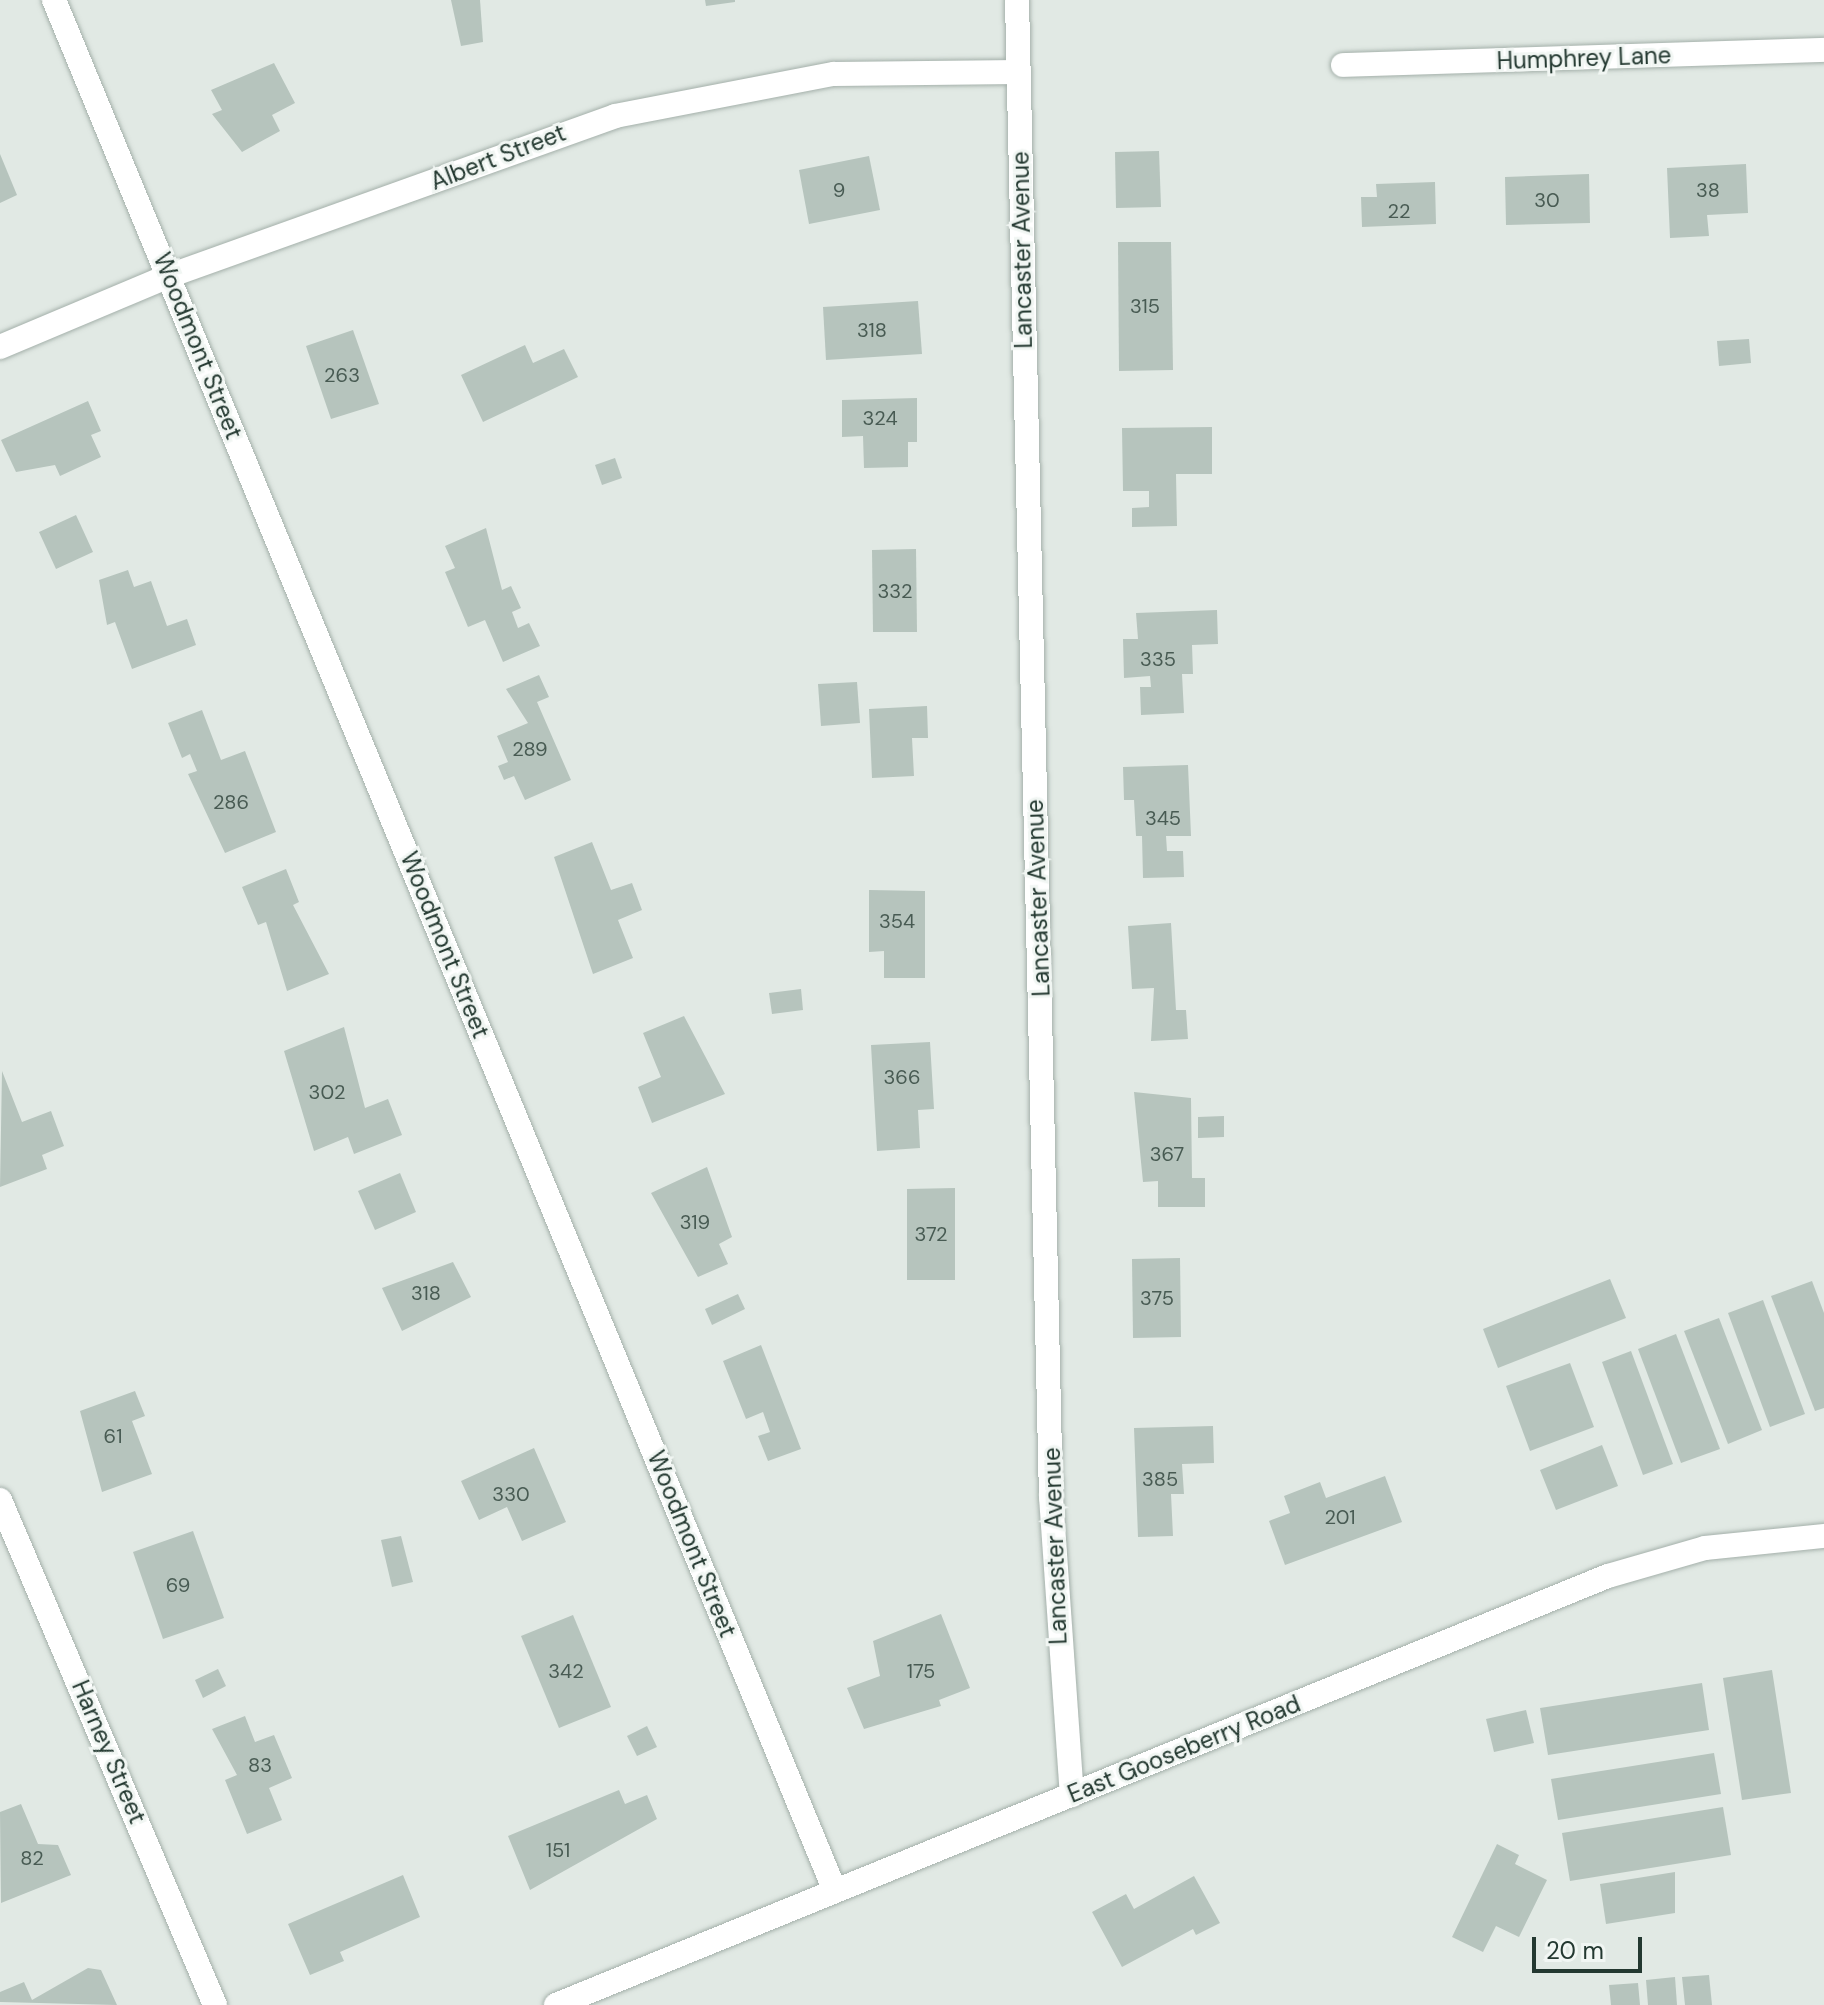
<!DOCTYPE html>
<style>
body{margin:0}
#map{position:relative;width:1824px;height:2005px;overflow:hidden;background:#e1e9e4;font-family:"DM Sans",sans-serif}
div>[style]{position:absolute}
.building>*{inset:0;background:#b6c4bd}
.roads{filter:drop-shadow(0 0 2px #a4b0aa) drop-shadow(0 0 2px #a4b0aa)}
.minor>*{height:24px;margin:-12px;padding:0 12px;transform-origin:12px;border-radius:12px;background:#fff}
span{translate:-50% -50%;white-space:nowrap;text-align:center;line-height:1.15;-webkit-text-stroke:6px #f1f6f3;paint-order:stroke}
.number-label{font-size:20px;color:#485b53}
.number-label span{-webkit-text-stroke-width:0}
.street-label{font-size:24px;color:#233830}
.scale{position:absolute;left:1532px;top:1937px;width:110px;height:36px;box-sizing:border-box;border:4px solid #233830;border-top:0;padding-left:10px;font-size:24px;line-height:28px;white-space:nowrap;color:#233830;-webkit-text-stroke:6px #f1f6f3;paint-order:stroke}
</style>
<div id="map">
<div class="building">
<div style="clip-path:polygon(451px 0,480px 0,483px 42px,461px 46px)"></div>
<div style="clip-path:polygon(705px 0,735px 0,735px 2px,706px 6px)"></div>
<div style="clip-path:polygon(274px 63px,295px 103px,272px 115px,280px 131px,242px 152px,212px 114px,222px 110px,211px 90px)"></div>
<div style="clip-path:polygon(1159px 151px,1161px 207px,1116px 208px,1115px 152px)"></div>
<div style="clip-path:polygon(0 154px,17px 195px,0 203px)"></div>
<div style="clip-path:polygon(869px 156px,880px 210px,809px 224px,799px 170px)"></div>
<div style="clip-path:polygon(1746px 164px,1748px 213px,1707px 215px,1709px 236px,1670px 238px,1667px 168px)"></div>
<div style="clip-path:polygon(1589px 174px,1590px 223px,1506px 225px,1505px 177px)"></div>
<div style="clip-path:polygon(1435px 182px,1436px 224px,1362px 227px,1361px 197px,1377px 197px,1376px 184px)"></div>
<div style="clip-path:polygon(1118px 242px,1171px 242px,1173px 370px,1119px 371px)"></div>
<div style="clip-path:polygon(918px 301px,922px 354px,826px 360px,823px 307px)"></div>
<div style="clip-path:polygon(353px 330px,379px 404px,331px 419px,306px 346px)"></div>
<div style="clip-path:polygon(1749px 339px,1751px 363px,1719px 366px,1717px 341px)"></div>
<div style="clip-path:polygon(525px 345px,533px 363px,564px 349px,578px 377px,483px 422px,461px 375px)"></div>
<div style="clip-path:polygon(917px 398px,917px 442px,908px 442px,908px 467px,864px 468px,863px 436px,842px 437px,842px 400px)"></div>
<div style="clip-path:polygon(88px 401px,101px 431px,91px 435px,101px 457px,60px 476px,55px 465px,16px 472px,1px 440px)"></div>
<div style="clip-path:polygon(1212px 427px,1212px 474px,1176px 474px,1177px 526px,1132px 527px,1132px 508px,1149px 507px,1149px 491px,1123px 491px,1122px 428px)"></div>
<div style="clip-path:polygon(615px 458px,622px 478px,602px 485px,595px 465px)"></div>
<div style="clip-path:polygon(76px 515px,93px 552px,56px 569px,39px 532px)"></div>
<div style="clip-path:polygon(486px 528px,502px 590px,511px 586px,521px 608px,512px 612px,518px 628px,529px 623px,540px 646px,503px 662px,485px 620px,468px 627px,445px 572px,455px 568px,445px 546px)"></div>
<div style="clip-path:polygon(916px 549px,917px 632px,873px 632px,872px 550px)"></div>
<div style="clip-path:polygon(128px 570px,134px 587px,151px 581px,167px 626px,187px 619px,196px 645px,132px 669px,115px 622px,107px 625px,99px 580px)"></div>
<div style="clip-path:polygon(1217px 610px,1218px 644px,1192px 645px,1193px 674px,1182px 674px,1184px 713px,1141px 715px,1140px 687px,1151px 687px,1150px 676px,1124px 678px,1123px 639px,1138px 639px,1136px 613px)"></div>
<div style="clip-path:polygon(539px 675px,549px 697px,537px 702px,571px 780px,525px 800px,514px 776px,504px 780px,498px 766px,508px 762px,497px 736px,528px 723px,506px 689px)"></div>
<div style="clip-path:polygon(857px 682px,860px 723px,821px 726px,818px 684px)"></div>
<div style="clip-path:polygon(927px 706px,928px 738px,912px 738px,914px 776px,872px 778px,869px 709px)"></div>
<div style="clip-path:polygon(202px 710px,221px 760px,245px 751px,276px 832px,225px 853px,188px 774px,197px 771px,190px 754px,182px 758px,168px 723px)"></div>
<div style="clip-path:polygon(1188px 765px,1191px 836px,1166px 836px,1167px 851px,1183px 851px,1184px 877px,1143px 878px,1142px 836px,1136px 836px,1134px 800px,1124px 800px,1123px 767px)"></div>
<div style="clip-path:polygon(592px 842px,611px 890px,632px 883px,642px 910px,618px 920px,633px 958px,593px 974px,554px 857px)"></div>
<div style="clip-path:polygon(286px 869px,299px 902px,293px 905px,329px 974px,287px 991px,266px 922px,258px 925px,242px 887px)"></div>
<div style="clip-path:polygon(869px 890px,925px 891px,925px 978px,884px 978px,884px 951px,869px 952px)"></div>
<div style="clip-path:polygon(1171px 923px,1176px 1010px,1186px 1010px,1188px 1039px,1151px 1041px,1154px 988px,1132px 989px,1128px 926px)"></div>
<div style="clip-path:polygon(801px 989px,803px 1010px,772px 1014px,769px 993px)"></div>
<div style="clip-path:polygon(684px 1016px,725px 1094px,652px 1123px,638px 1087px,661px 1077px,643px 1033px)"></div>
<div style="clip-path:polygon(344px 1027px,365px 1108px,388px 1099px,402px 1135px,354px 1154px,348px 1137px,314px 1151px,284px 1051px)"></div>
<div style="clip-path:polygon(930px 1042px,934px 1109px,918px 1110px,920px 1148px,877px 1151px,871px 1045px)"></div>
<div style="clip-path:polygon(2px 1071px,22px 1122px,51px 1111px,64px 1146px,42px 1155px,47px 1169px,0 1187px)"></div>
<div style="clip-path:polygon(1134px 1092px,1191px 1098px,1192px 1178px,1205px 1178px,1205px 1207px,1158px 1207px,1158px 1181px,1143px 1182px)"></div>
<div style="clip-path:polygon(1224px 1116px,1224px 1137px,1198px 1138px,1198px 1117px)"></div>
<div style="clip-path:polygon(707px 1167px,732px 1237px,719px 1244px,728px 1264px,698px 1277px,651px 1193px)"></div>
<div style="clip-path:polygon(400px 1173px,416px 1212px,375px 1230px,358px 1191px)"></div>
<div style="clip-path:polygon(955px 1188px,955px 1280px,907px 1280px,907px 1189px)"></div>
<div style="clip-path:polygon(1180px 1258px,1181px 1337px,1133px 1338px,1132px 1259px)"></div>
<div style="clip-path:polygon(453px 1262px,471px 1297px,402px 1331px,382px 1288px)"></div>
<div style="clip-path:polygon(1610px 1279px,1626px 1318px,1498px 1368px,1483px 1329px)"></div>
<div style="clip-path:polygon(1812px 1281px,1824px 1313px,1824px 1408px,1815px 1411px,1771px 1296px)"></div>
<div style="clip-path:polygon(738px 1294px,745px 1309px,712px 1325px,705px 1309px)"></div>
<div style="clip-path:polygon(1763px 1300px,1805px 1414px,1770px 1427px,1728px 1313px)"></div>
<div style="clip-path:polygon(1719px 1318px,1762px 1430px,1728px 1444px,1684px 1331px)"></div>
<div style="clip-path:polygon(1676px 1334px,1720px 1449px,1681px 1463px,1638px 1349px)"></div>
<div style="clip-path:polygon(761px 1345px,801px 1449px,768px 1461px,758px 1436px,770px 1432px,763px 1412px,746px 1419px,723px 1361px)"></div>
<div style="clip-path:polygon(1631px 1351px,1673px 1464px,1643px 1475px,1602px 1362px)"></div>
<div style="clip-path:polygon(1570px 1363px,1594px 1427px,1530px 1451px,1506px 1386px)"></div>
<div style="clip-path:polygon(135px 1391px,145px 1416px,132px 1421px,152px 1474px,102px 1492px,80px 1411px)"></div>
<div style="clip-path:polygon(1213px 1426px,1214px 1463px,1182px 1464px,1184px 1494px,1171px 1494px,1173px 1536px,1138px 1537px,1134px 1428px)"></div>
<div style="clip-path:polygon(1602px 1445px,1618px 1486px,1556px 1510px,1540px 1470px)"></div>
<div style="clip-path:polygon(534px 1448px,566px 1522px,522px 1541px,507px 1507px,479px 1520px,461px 1481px)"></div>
<div style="clip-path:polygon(1385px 1476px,1402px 1522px,1285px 1565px,1269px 1521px,1290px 1513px,1284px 1496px,1320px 1482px,1326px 1498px)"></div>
<div style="clip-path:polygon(193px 1531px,224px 1618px,163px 1639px,133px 1552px)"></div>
<div style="clip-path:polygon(401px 1536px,413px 1582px,392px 1587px,381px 1540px)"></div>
<div style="clip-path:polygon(941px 1614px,970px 1688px,939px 1700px,941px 1706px,864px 1729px,847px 1688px,880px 1676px,873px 1641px)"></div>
<div style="clip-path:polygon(573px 1615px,611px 1707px,559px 1728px,521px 1636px)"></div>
<div style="clip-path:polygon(218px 1669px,226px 1686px,203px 1698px,195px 1680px)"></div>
<div style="clip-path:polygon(1772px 1670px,1791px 1793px,1742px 1800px,1723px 1678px)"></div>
<div style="clip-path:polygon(1702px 1683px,1709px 1730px,1548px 1755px,1540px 1708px)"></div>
<div style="clip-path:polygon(1526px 1710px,1534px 1743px,1494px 1752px,1486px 1719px)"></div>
<div style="clip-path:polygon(245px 1716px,255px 1742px,274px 1735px,292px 1778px,269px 1788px,282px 1820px,247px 1834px,225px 1780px,237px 1775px,212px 1729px)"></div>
<div style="clip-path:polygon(647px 1726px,657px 1747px,637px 1756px,627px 1736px)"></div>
<div style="clip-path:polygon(1714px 1753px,1721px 1794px,1558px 1820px,1551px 1779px)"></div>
<div style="clip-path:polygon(619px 1790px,625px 1804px,647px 1795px,657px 1819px,530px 1890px,508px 1836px)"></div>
<div style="clip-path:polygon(21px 1804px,38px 1844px,58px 1845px,71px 1875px,1px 1903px,0 1812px)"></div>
<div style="clip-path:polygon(1723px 1807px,1731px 1855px,1570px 1881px,1562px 1833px)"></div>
<div style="clip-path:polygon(1497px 1844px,1519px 1855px,1515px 1864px,1547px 1880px,1519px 1937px,1496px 1926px,1483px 1952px,1452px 1937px)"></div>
<div style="clip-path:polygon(1675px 1872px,1675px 1913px,1606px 1924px,1600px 1884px)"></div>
<div style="clip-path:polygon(403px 1875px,420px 1917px,340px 1952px,344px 1961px,310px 1975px,288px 1924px)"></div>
<div style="clip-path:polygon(1194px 1876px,1220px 1923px,1196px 1935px,1193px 1929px,1122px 1967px,1092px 1912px,1126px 1894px,1134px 1909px)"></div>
<div style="clip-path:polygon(88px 1968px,101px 1970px,117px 2005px,0 2002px,0 1992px,24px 1982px,32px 2000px)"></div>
<div style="clip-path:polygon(1709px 1975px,1712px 2005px,1685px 2005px,1682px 1977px)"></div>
<div style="clip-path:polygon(1675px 1977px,1677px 2005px,1648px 2005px,1646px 1980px)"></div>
<div style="clip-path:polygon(1638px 1983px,1640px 2005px,1611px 2005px,1609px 1985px)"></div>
</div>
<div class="roads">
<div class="minor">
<div style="left:54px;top:0;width:2046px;rotate:67.56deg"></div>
<div style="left:1017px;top:0;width:1497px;rotate:88.7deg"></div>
<div style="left:1051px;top:1497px;width:299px;rotate:86deg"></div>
<div style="left:1343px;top:65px;width:481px;rotate:-1.8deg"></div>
<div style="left:0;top:347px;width:183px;rotate:-22.8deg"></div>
<div style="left:169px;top:276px;width:474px;rotate:-19.7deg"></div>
<div style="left:615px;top:116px;width:223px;rotate:-10.9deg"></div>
<div style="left:834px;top:74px;width:185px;rotate:-0.6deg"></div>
<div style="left:0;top:1500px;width:549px;rotate:66.94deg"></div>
<div style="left:556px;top:2005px;width:1136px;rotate:-22.19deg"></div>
<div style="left:1608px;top:1576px;width:101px;rotate:-16.1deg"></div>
<div style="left:1705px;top:1548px;width:120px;rotate:-5.8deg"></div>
</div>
</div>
<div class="number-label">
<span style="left:839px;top:190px">9</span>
<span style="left:1708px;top:190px">38</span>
<span style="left:1547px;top:200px">30</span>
<span style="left:1399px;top:211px">22</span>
<span style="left:1145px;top:306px">315</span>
<span style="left:872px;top:330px">318</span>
<span style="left:342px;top:375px">263</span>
<span style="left:880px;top:418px">324</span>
<span style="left:895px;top:591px">332</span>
<span style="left:1158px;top:659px">335</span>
<span style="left:530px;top:749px">289</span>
<span style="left:231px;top:802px">286</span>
<span style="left:1163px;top:818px">345</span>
<span style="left:897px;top:921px">354</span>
<span style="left:902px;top:1077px">366</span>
<span style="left:327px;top:1092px">302</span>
<span style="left:1167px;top:1154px">367</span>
<span style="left:695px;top:1222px">319</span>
<span style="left:931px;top:1234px">372</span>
<span style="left:426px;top:1293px">318</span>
<span style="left:1157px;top:1298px">375</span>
<span style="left:113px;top:1436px">61</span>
<span style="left:1160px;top:1479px">385</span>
<span style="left:511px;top:1494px">330</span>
<span style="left:1340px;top:1517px">201</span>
<span style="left:178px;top:1585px">69</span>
<span style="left:566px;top:1671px">342</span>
<span style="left:921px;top:1671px">175</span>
<span style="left:260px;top:1765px">83</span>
<span style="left:558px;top:1850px">151</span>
<span style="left:32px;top:1858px">82</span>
</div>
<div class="street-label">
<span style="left:1584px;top:58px;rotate:-2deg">Humphrey Lane</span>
<span style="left:498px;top:157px;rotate:-21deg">Albert Street</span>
<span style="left:1022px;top:250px;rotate:-91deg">Lancaster Avenue</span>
<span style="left:198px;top:346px;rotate:68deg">Woodmont Street</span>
<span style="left:1038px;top:898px;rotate:-92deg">Lancaster Avenue</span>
<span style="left:445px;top:945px;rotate:68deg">Woodmont Street</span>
<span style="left:692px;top:1544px;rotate:68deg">Woodmont Street</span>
<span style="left:1055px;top:1546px;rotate:-92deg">Lancaster Avenue</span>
<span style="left:1184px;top:1749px;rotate:-22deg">East Gooseberry Road</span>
<span style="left:109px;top:1752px;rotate:67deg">Harney Street</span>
</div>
<div class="scale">20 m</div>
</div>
